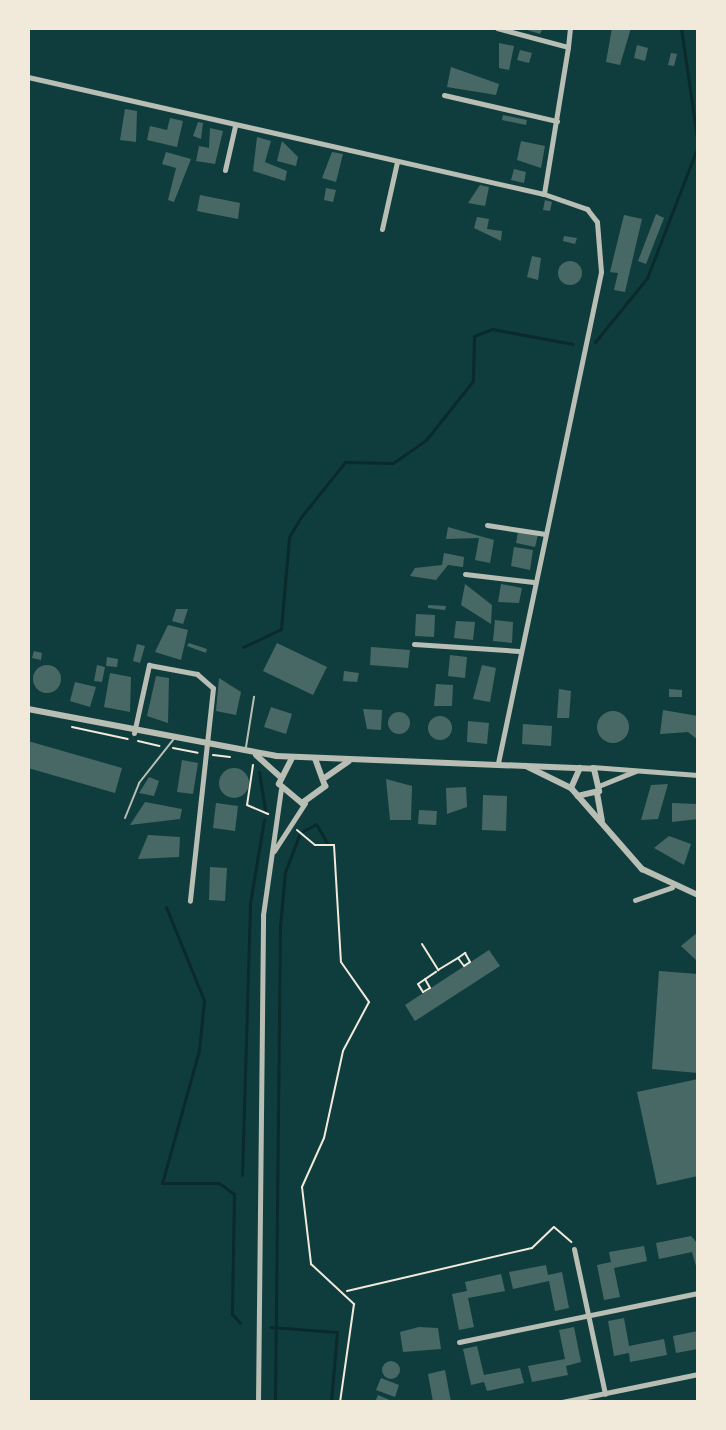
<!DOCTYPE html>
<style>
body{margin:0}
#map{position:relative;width:726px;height:1430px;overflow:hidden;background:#0f3d3e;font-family:"Crimson Pro",serif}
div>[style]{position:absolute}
.stream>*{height:3px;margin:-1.5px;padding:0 1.5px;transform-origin:1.5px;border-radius:1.5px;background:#0a2a2b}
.building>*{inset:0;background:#486865}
.round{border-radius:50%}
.path>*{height:2px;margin:-1px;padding:0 1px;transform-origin:1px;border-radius:1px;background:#f1e9da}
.service>*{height:2px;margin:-1px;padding:0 1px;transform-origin:1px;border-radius:1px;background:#b8beb3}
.minor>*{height:5px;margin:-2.5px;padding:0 2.5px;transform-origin:2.5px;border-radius:2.5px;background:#b8beb3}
.tertiary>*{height:6px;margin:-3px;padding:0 3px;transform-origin:3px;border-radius:3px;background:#b8beb3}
span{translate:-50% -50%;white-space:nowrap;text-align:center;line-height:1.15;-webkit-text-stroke:7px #f1e9da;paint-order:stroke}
.frame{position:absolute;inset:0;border:30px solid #f1e9da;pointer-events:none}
</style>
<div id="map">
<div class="stream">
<div style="left:681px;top:28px;width:118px;rotate:81.7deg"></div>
<div style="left:595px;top:342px;width:82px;rotate:-50.9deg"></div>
<div style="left:647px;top:278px;width:142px;rotate:-68.9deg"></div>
<div style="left:243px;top:647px;width:42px;rotate:-25.3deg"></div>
<div style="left:281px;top:629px;width:92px;rotate:-85deg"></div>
<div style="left:289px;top:537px;width:23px;rotate:-59deg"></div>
<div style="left:301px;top:517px;width:70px;rotate:-51.3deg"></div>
<div style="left:345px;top:462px;width:48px;rotate:1.2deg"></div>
<div style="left:393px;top:463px;width:40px;rotate:-34.9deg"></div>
<div style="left:426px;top:440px;width:75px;rotate:-51.5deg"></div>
<div style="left:473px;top:381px;width:45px;rotate:-88.7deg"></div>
<div style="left:474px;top:336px;width:19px;rotate:-21deg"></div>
<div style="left:492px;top:329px;width:82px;rotate:10.5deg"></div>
<div style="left:259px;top:772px;width:39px;rotate:81deg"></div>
<div style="left:303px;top:831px;width:15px;rotate:-28deg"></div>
<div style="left:316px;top:824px;width:22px;rotate:60deg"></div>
<div style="left:166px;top:907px;width:100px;rotate:67.8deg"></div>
<div style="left:204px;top:1000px;width:50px;rotate:95.7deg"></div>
<div style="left:199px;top:1050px;width:138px;rotate:105.5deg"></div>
<div style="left:162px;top:1183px;width:57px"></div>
<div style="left:219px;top:1183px;width:19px;rotate:36deg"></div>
<div style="left:234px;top:1194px;width:120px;rotate:91deg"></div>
<div style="left:232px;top:1314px;width:12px;rotate:48deg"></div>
<div style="left:242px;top:1175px;width:272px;rotate:-88.3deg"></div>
<div style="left:250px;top:903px;width:85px;rotate:-80.5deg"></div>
<div style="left:271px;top:1327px;width:66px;rotate:4.3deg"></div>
<div style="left:337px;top:1332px;width:70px;rotate:94.9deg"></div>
<div style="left:275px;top:1402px;width:476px;rotate:-89.4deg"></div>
<div style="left:280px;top:926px;width:54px;rotate:-84.7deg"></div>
<div style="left:285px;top:872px;width:39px;rotate:-69deg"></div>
</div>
<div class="building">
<div style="clip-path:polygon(521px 28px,543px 28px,540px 34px)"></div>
<div style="clip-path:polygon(612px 28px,631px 28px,620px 65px,606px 62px)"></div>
<div style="clip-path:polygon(499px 43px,514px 46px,509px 70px,499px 68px)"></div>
<div style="clip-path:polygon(637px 45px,648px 48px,645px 61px,634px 58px)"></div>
<div style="clip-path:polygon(520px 50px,532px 53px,529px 63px,517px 60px)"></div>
<div style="clip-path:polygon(671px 53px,677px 54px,674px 66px,668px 65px)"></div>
<div style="clip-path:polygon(451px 67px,499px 84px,496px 95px,447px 87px)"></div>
<div style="clip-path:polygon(125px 109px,137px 111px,136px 142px,120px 140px)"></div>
<div style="clip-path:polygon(503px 115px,527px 120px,526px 125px,502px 120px)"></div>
<div style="clip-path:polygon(170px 118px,183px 121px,177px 147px,147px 140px,150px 126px,167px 130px)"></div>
<div style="clip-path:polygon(198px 122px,203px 123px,201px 139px,193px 136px)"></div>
<div style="clip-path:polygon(210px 128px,223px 131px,215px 164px,196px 161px,199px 146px,209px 148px)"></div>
<div style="clip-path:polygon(257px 137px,271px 141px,265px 162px,287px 171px,285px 181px,253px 171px)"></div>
<div style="clip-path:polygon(282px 141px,298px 157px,296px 166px,277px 161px)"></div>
<div style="clip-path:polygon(521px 141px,545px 146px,541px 168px,517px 160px)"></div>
<div style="clip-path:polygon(166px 152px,191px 159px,174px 202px,168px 200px,176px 168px,162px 164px)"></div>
<div style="clip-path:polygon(332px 152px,343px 154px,336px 182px,322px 178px)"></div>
<div style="clip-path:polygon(514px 169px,526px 172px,524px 183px,511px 180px)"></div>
<div style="clip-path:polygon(480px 185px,489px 187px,485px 206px,468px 203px)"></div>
<div style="clip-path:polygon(326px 188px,336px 190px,333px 202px,324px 200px)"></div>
<div style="clip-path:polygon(200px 195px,240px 203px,238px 219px,197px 211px)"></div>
<div style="clip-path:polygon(545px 200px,552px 202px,550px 211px,543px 210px)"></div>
<div style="clip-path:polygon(656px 214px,664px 218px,646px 264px,638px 261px)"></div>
<div style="clip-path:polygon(624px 215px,642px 219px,625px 292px,614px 290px,618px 273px,610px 272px)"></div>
<div style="clip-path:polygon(477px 217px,489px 219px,487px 229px,502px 231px,501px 241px,474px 228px)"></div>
<div style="clip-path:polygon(564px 236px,577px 238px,575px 244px,563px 241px)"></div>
<div style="clip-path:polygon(532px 256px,541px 258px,538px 280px,527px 277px)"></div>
<div class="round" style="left:558px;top:261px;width:24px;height:24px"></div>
<div style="clip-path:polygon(448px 527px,494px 540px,490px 563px,475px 560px,479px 538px,446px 539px)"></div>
<div style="clip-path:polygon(518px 532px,538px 535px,535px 547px,516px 543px)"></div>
<div style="clip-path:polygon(514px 547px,533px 550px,530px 570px,511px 566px)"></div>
<div style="clip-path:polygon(444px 553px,464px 557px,463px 567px,448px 565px,436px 580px,410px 576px,415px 568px,442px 565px)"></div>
<div style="clip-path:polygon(465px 584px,492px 605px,491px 624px,461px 605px)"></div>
<div style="clip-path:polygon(501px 584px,522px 588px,519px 603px,498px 602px)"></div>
<div style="clip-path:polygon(428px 605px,446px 606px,445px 610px,428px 608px)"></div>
<div style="clip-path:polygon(176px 609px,188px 609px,183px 624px,172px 621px)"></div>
<div style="clip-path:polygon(416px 614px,435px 615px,434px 637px,415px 636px)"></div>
<div style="clip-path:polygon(495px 620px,513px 622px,512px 643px,493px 641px)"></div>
<div style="clip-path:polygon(456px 621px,475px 622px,473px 640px,454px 638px)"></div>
<div style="clip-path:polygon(168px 625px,188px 630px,181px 660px,155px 652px)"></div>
<div style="clip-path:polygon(189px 643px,207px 649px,206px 653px,187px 646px)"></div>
<div style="clip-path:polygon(277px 643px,327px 667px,313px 695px,263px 671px)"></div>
<div style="clip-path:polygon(137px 644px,145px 646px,140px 663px,133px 661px)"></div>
<div style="clip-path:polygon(371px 647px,410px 650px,408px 668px,370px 665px)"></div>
<div style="clip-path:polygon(34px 651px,42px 653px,41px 660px,32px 658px)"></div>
<div style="clip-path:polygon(450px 655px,467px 657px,465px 678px,448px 676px)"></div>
<div style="clip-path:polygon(107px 657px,118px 659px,117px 667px,106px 666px)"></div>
<div style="clip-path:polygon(97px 665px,105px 667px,102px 682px,94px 681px)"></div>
<div style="clip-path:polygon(482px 665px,496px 668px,490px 702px,473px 699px)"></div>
<div class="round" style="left:33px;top:665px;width:28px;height:28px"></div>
<div style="clip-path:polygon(344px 671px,359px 673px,357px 682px,343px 681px)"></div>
<div style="clip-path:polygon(110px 673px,131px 677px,130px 712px,104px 707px)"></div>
<div style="clip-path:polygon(156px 676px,169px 678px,168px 723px,147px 716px)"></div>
<div style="clip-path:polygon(219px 678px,241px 692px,236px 715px,216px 711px)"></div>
<div style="clip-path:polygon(75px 682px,96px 687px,90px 707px,70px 701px)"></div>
<div style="clip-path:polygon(436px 684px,453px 685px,452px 706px,434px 706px)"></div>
<div style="clip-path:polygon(559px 689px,571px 691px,569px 718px,557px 718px)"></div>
<div style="clip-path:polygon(669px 689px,682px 690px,682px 697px,669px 697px)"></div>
<div style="clip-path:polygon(271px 707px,292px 714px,286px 734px,264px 727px)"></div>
<div style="clip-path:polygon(363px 709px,382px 710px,381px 730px,367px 729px)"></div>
<div style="clip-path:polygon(663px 710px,698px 716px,698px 740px,688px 732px,660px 734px)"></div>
<div class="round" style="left:597px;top:711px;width:32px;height:32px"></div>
<div class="round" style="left:388px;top:712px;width:22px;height:22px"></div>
<div class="round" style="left:428px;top:716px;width:24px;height:24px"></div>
<div style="clip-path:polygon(468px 721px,489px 723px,487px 744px,467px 742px)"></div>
<div style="clip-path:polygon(523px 724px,552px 726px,551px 746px,522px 744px)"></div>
<div style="clip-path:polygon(28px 741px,122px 768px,115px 793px,28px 768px)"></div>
<div style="clip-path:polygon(182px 760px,198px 763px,193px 794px,177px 792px)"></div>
<div class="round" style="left:219px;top:768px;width:30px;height:30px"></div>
<div style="clip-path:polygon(149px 777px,159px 781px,154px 796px,139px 793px)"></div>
<div style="clip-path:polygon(386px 779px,412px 786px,411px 820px,390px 820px)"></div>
<div style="clip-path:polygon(668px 784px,658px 819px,641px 820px,651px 785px)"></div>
<div style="clip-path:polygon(466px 787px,467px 807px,447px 814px,446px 788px)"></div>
<div style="clip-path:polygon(483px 795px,507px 796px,506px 831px,482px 830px)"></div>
<div style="clip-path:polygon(145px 802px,182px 809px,180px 819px,130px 825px)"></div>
<div style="clip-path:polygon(216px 803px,238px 806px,235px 831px,213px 828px)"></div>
<div style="clip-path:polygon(672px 803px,698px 804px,698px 819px,672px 822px)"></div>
<div style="clip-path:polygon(419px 810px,437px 811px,436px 825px,418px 824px)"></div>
<div style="clip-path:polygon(148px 835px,180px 837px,179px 857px,138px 859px)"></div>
<div style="clip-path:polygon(669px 836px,691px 844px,684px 865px,654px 848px)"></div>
<div style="clip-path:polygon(210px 867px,227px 868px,225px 901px,209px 900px)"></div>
<div style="clip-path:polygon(698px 932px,698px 958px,696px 960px,681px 946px)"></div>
<div style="clip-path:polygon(489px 950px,500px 966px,415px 1021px,405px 1005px)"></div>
<div style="clip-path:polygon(659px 971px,698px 974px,698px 1073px,652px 1069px)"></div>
<div style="clip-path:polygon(698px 1079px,698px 1176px,657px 1185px,637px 1092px)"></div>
<div style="clip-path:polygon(691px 1236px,698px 1244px,698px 1273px,692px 1252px,659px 1259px,656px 1243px)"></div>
<div style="clip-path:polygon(644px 1246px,647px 1261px,614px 1268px,620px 1297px,604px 1300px,597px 1265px,611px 1262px,609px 1252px)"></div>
<div style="clip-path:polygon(546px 1265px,548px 1275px,562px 1272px,569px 1308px,555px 1311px,549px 1281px,513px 1289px,509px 1272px)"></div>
<div style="clip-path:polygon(501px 1274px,505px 1291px,468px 1298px,474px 1327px,459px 1330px,452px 1294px,467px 1291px,465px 1282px)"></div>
<div style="clip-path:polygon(624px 1318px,629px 1346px,664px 1339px,667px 1355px,630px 1362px,629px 1353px,614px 1356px,608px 1321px)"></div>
<div style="clip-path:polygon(419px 1327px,438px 1328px,441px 1349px,403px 1352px,400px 1332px)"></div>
<div style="clip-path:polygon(574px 1327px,581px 1362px,566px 1366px,568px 1375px,532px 1382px,528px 1366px,565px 1359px,559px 1330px)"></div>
<div style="clip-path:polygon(698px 1331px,698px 1349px,676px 1353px,673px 1336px)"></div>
<div style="clip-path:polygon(477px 1346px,484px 1375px,520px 1368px,524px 1383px,487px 1391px,484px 1382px,471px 1385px,463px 1349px)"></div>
<div class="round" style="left:382px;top:1361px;width:18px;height:18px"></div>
<div style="clip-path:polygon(445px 1370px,451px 1402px,433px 1402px,428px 1374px)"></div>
<div style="clip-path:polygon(381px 1378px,399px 1385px,395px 1397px,376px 1390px)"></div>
<div style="clip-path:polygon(378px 1395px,394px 1402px,375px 1402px)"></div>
</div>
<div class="path">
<div style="left:72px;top:727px;width:57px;rotate:12.1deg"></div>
<div style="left:138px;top:741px;width:22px;rotate:13deg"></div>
<div style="left:173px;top:748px;width:25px;rotate:11deg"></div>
<div style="left:213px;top:755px;width:17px;rotate:7deg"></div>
<div style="left:253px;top:765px;width:40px;rotate:98.5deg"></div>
<div style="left:247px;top:805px;width:23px;rotate:23deg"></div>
<div style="left:297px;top:830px;width:23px;rotate:40deg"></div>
<div style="left:315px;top:845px;width:19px"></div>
<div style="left:334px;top:845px;width:117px;rotate:86.6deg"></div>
<div style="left:341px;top:962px;width:49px;rotate:55deg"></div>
<div style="left:369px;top:1002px;width:55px;rotate:118deg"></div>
<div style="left:343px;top:1051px;width:89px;rotate:102.3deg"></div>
<div style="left:324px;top:1138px;width:54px;rotate:114.2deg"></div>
<div style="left:302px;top:1187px;width:78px;rotate:83.3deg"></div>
<div style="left:311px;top:1264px;width:59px;rotate:42.9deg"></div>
<div style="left:354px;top:1304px;width:99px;rotate:98.1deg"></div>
<div style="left:422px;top:944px;width:31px;rotate:58deg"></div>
<div style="left:438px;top:970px;width:23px;rotate:-31deg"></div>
<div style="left:465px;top:953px;width:10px;rotate:61deg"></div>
<div style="left:470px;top:962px;width:7px;rotate:146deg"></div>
<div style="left:464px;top:966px;width:10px;rotate:-127deg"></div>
<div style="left:458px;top:958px;width:9px;rotate:-36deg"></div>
<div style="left:425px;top:979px;width:10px;rotate:61deg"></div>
<div style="left:430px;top:988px;width:8px;rotate:150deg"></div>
<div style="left:423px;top:992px;width:9px;rotate:-122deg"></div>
<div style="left:418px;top:984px;width:22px;rotate:-34deg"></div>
<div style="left:347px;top:1291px;width:190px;rotate:-13.1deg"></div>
<div style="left:532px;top:1248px;width:30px;rotate:-44deg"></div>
<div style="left:554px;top:1227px;width:23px;rotate:41deg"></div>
</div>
<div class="service">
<div style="left:246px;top:747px;width:51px;rotate:-80.9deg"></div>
<div style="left:125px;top:818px;width:38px;rotate:-68deg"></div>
<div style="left:139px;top:783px;width:55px;rotate:-51.7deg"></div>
</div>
<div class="minor">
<div style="left:497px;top:28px;width:73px;rotate:15deg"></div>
<div style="left:568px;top:47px;width:149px;rotate:99.3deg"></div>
<div style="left:568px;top:47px;width:19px;rotate:-84deg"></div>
<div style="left:28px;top:77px;width:529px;rotate:12.78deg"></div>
<div style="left:544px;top:194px;width:46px;rotate:19.2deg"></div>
<div style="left:587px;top:209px;width:16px;rotate:52deg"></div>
<div style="left:597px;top:222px;width:50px;rotate:85.4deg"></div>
<div style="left:601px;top:272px;width:502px;rotate:101.85deg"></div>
<div style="left:444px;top:95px;width:116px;rotate:13deg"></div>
<div style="left:225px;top:170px;width:45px;rotate:-77.2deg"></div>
<div style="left:382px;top:229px;width:69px;rotate:-77.4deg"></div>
<div style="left:487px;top:525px;width:59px;rotate:8.8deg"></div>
<div style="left:465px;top:574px;width:69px;rotate:6.6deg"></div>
<div style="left:414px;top:644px;width:105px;rotate:3.8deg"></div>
<div style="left:134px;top:733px;width:70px;rotate:-77.6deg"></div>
<div style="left:149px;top:665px;width:49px;rotate:10.6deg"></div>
<div style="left:197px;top:674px;width:21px;rotate:41deg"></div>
<div style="left:213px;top:688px;width:214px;rotate:96.2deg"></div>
<div style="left:592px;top:767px;width:106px;rotate:4.3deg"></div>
<div style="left:601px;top:785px;width:37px;rotate:-22deg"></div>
<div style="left:274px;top:851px;width:57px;rotate:-57.1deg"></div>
<div style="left:635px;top:900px;width:39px;rotate:-19deg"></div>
<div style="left:574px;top:1249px;width:148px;rotate:77.9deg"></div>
<div style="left:459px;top:1342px;width:244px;rotate:-11.6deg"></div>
<div style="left:258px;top:1402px;width:487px;rotate:-89.4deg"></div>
<div style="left:263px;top:915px;width:127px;rotate:-81.9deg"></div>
<div style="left:562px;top:1402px;width:139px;rotate:-11.6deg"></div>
</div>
<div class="tertiary">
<div style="left:28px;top:709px;width:252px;rotate:10.7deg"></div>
<div style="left:276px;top:756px;width:318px;rotate:2.3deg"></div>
<div style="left:594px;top:769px;width:23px;rotate:77deg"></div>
<div style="left:599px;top:791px;width:22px;rotate:167deg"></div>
<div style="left:256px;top:755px;width:31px;rotate:42deg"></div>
<div style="left:292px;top:758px;width:29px;rotate:117deg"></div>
<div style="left:279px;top:784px;width:30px;rotate:40deg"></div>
<div style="left:302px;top:803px;width:29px;rotate:-36deg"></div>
<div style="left:325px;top:786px;width:29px;rotate:-110deg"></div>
<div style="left:526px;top:766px;width:50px;rotate:26.1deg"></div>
<div style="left:571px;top:788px;width:108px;rotate:48.8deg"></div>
<div style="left:642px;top:869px;width:62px;rotate:24.9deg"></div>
<div style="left:326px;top:777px;width:28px;rotate:-35deg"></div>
<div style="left:571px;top:788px;width:22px;rotate:-66deg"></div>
<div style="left:597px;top:793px;width:28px;rotate:80deg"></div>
</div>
<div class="frame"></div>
</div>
